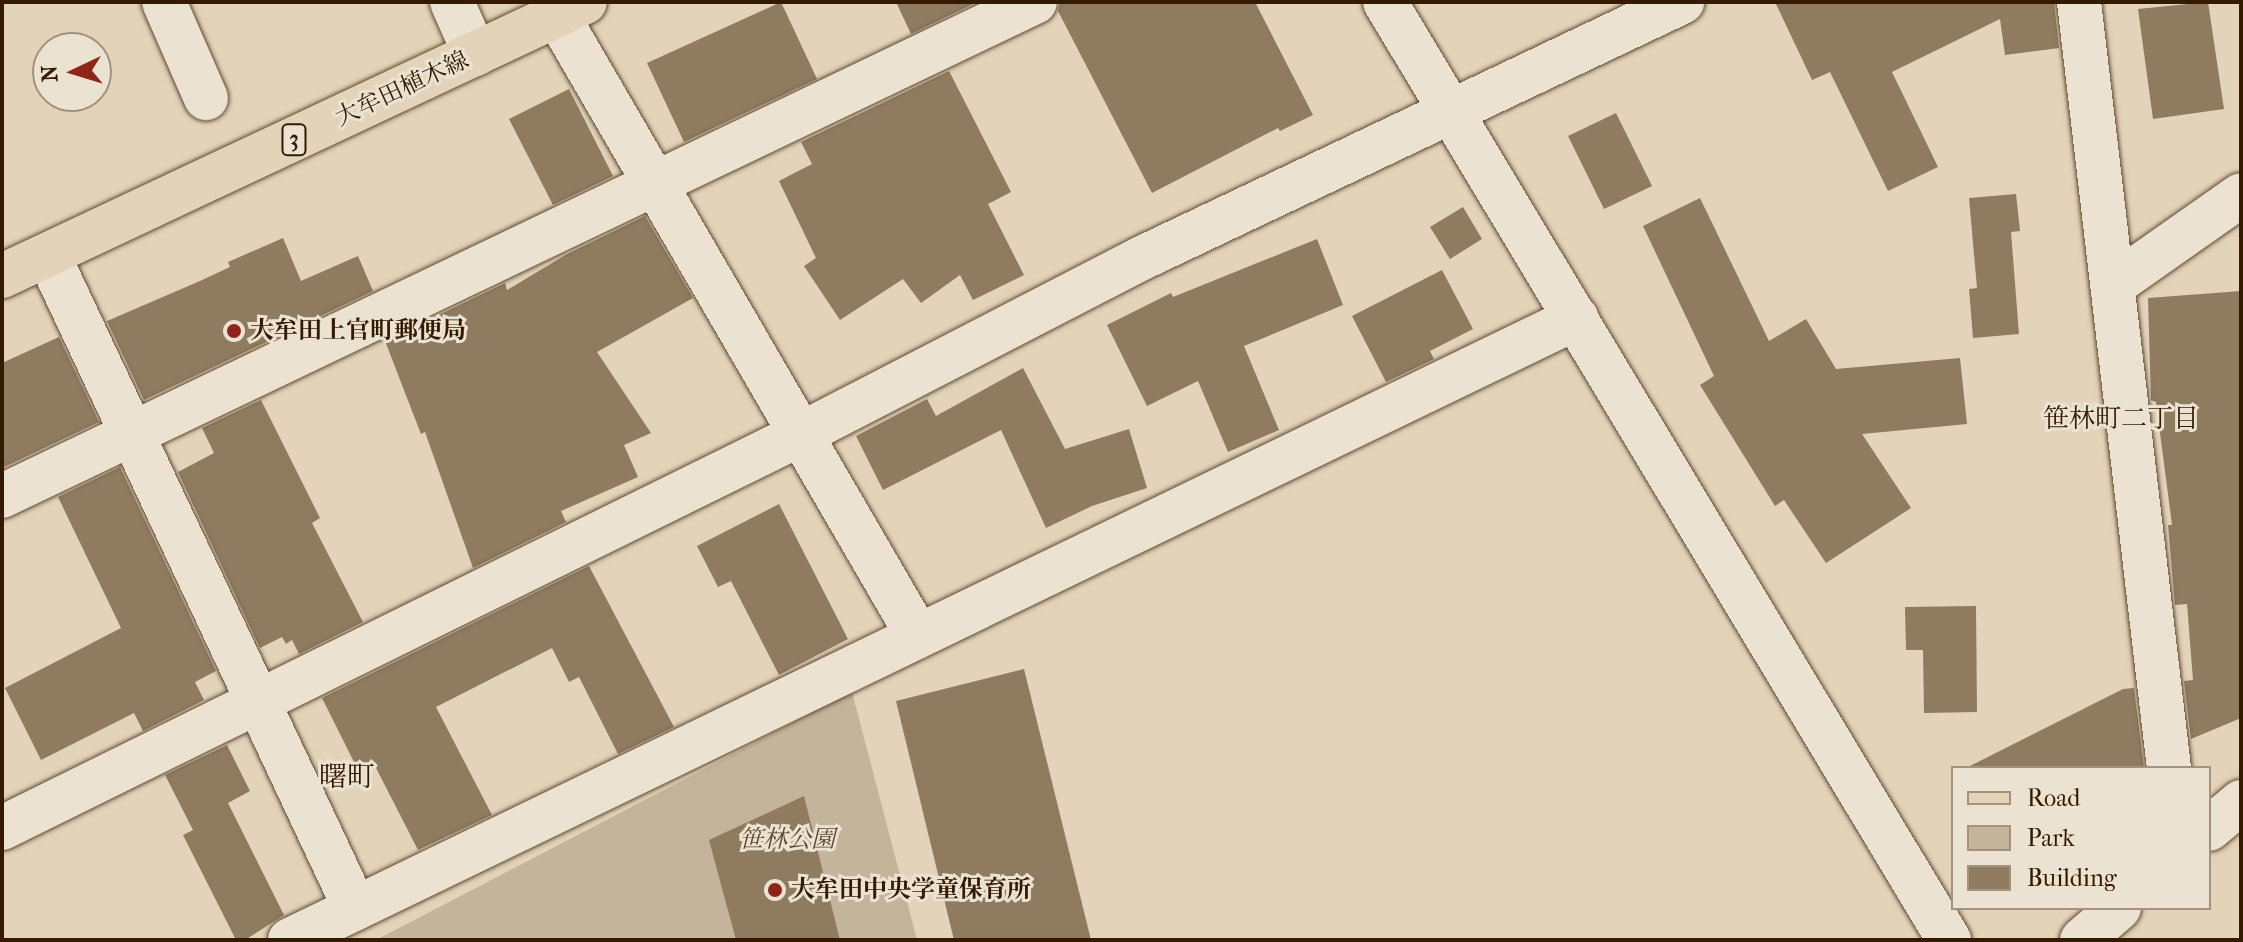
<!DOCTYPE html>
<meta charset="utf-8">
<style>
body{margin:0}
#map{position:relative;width:2243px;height:942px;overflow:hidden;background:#e2d3b9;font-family:"IM FELL French Canon","Noto Serif JP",serif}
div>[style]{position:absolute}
.green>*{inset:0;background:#c4b49a}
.building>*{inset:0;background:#8e7b60}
.roads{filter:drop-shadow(0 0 2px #60492e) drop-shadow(0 0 2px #60492e)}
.street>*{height:44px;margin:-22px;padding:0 22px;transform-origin:22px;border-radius:22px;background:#ece2d2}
.secondary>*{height:44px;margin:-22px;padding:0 22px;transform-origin:22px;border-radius:22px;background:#ece2d2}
.primary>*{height:44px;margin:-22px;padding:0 22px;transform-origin:22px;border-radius:22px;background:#e2d3b9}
.dots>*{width:22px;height:22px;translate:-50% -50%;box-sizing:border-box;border:4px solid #ece2d2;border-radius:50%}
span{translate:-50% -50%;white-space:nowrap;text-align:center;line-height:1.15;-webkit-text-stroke:6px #ece2d2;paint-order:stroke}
.shield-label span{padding:2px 6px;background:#ece2d2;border:2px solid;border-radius:6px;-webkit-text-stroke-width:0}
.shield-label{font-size:22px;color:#341b00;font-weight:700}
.street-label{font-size:24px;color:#341b00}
.poi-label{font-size:24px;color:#341b00;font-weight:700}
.left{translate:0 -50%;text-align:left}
.park-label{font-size:24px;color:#5f492e;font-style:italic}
.neighbourhood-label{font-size:26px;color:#341b00}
.quarter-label{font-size:28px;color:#341b00}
.frame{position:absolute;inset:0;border:4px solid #341b00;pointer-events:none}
.legend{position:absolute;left:1951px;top:766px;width:260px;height:144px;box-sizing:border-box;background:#ece2d2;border:2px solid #a2927e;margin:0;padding:10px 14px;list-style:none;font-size:24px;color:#341b00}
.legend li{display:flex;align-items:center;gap:16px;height:40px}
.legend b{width:40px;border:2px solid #a2927e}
.north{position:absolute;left:32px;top:32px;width:80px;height:80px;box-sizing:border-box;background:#ece2d2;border:2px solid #a2927e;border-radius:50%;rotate:266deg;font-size:22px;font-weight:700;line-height:32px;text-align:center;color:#341b00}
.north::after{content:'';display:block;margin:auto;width:28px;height:36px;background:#8f2418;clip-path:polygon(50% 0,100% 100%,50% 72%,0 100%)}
</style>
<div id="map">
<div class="green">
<div style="clip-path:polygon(852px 692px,917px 940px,376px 940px)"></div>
</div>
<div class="building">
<div style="clip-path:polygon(781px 2px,817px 79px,684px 142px,647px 63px)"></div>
<div style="clip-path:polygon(896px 2px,977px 2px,911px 34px)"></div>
<div style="clip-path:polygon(1060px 2px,1255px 2px,1313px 115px,1280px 131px,1278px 128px,1152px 193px,1058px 11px)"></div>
<div style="clip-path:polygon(1775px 2px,2054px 2px,2059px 48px,2005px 55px,2000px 19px,1892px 72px,1938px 167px,1888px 191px,1830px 72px,1812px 80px)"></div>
<div style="clip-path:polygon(2208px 2px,2224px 109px,2153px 119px,2138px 9px)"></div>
<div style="clip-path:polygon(949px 71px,1011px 192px,988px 204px,1024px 275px,973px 300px,960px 275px,921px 303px,903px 279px,840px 320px,804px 266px,816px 258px,779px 181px,812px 164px,801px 142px)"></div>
<div style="clip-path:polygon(569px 89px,613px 176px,553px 205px,509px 119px)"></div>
<div style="clip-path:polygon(1616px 113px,1652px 186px,1604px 209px,1568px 136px)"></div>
<div style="clip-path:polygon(2016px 194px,2020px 231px,2011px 232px,2019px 334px,1973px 338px,1969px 289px,1977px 288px,1969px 198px)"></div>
<div style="clip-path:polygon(1700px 198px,1769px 341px,1806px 319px,1836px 369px,1960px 358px,1967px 424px,1862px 434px,1911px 508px,1826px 563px,1784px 500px,1775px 506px,1700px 385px,1714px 376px,1643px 226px)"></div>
<div style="clip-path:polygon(1463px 207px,1482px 239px,1450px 259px,1430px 227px)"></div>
<div style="clip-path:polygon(645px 216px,693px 298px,597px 352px,651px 433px,624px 445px,638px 477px,561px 511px,566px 522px,473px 568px,425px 432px,421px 434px,385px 341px,505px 283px,507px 290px,567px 254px)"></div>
<div style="clip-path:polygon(283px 238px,301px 281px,358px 256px,373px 291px,144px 400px,107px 321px,200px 281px,230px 267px,228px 262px)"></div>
<div style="clip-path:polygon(1317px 239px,1343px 305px,1244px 346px,1279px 430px,1228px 452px,1198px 381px,1147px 406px,1107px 325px,1171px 293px,1173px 297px)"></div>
<div style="clip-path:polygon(1442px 270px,1473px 329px,1430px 351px,1434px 359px,1386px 382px,1352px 316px)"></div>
<div style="clip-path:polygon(2241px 291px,2241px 718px,2191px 739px,2184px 681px,2193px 680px,2187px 604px,2175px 605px,2168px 525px,2172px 525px,2156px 402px,2151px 400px,2148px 298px)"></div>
<div style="clip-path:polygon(59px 337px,99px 422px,2px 468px,2px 363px)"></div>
<div style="clip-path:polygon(1023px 368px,1065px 449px,1129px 429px,1147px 488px,1092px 506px,1046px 528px,1001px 430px,883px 490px,856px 436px,927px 399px,936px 416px)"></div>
<div style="clip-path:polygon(261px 400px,320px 518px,312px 523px,363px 622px,299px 654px,292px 640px,286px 644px,282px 637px,260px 648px,178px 472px,214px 453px,202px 428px)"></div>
<div style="clip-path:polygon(120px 467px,216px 671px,195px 682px,204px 700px,143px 731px,134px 713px,41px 760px,5px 688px,121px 628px,58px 497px)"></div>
<div style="clip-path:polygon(779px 504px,848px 639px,779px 675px,731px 581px,718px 587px,697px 546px)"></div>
<div style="clip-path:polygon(589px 566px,674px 727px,618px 754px,579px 677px,569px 682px,552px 648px,436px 707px,492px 815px,418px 850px,373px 762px,358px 770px,322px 698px)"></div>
<div style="clip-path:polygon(1976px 606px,1977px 712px,1924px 713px,1923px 650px,1906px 650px,1905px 607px)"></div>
<div style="clip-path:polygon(1024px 669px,1091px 940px,954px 940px,896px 701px)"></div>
<div style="clip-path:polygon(2134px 688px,2144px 768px,1966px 768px,2123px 689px)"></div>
<div style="clip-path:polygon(227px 745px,250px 791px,228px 803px,284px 915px,245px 940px,236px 940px,183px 835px,193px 830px,165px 775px)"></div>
<div style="clip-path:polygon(804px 796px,840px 940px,736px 940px,709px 840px)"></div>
</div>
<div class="roads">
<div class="street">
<div style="left:164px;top:2px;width:105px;rotate:66.4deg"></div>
<div style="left:452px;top:2px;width:57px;rotate:66.1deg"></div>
<div style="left:1385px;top:2px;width:1095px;rotate:58.98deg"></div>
<div style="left:2079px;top:2px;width:771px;rotate:83.3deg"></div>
<div style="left:557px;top:15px;width:718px;rotate:59.83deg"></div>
<div style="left:48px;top:255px;width:722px;rotate:64.82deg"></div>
<div style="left:2113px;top:285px;width:156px;rotate:-35.1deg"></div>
<div style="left:2px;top:496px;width:1145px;rotate:-25.56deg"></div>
<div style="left:2px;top:828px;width:893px;rotate:-26.25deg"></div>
<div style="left:803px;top:433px;width:382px;rotate:-27.3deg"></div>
<div style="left:1142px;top:258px;width:598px;rotate:-25.36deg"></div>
<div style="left:290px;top:940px;width:1429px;rotate:-25.81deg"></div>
</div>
<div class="secondary">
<div style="left:2209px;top:829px;width:42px;rotate:-40.2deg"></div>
<div style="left:2082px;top:940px;width:49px;rotate:-40.9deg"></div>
</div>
<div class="primary">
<div style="left:2px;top:276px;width:644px;rotate:-25.17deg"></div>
</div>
</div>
<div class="dots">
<div style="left:234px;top:331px;background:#8f2418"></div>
<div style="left:775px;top:890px;background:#8f2418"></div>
</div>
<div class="shield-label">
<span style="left:294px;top:140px">3</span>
</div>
<div class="street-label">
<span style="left:402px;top:89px;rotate:-25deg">大牟田植木線</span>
</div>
<div class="poi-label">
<span class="left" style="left:250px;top:331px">大牟田上官町郵便局</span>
<span class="left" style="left:791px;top:890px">大牟田中央学童保育所</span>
</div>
<div class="park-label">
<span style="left:787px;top:840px">笹林公園</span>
</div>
<div class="neighbourhood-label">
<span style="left:2121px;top:419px">笹林町二丁目</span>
</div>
<div class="quarter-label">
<span style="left:347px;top:777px">曙町</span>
</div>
<div class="frame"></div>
<ul class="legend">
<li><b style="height:10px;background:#e2d3b9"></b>Road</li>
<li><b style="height:22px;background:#c4b49a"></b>Park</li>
<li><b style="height:22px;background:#8e7b60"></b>Building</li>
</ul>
<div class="north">N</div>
</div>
